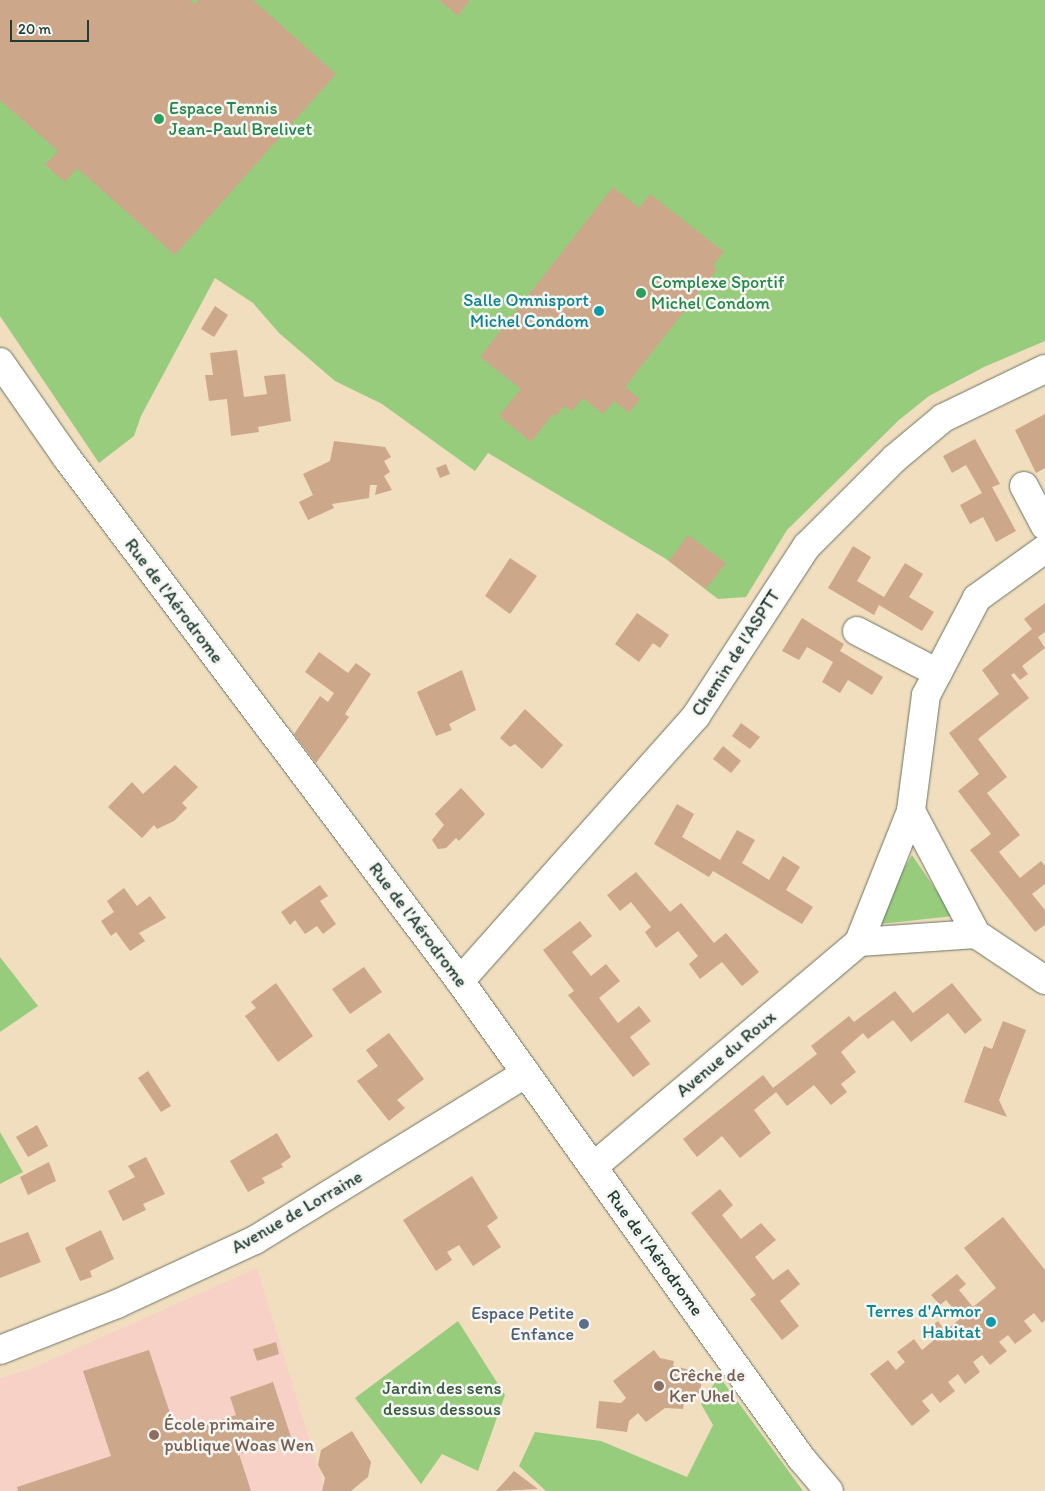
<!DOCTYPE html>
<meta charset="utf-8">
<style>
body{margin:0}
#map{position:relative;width:1045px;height:1491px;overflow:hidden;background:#f1debe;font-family:Itim,sans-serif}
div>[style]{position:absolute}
.built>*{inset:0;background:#f7d1c6}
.green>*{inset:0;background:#98cc7d}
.building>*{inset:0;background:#cca789}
.roads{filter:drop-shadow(0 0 1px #687564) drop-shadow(0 0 1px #687564)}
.minor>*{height:28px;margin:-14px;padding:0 14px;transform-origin:14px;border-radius:14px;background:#fff}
.dots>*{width:14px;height:14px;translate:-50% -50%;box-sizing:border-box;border:2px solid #f6f6f2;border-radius:50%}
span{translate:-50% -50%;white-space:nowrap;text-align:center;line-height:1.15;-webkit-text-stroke:5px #f6f6f2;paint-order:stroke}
.leisure-label{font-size:18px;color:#27864d}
.left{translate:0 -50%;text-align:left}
.culture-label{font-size:18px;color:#0d838f}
.right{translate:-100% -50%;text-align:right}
.street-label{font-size:18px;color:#1f3d34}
.service-label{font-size:18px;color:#4e5e75}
.education-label{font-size:18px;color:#785e54}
.park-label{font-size:18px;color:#375a43}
.scale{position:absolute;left:10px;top:20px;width:79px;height:22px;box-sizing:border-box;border:2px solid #1f3d34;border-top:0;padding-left:6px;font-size:15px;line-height:18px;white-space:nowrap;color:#1f3d34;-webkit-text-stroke:4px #f6f6f2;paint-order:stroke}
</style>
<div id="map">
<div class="built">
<div style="clip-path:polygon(257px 1268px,325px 1491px,0 1491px,0 1378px,33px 1368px)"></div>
</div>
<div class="green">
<div style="clip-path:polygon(0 0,1045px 0,1045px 341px,984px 367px,929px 396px,899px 420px,787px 530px,746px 597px,718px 599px,666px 559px,488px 453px,475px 471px,382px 404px,335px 381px,279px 333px,253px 303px,215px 278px,141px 416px,134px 436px,99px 463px,0 316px)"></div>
<div style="clip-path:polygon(912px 855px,954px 916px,871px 925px)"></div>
<div style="clip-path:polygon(0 957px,38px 1006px,0 1032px)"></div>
<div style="clip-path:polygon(0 1132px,23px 1172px,0 1184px)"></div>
<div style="clip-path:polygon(458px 1321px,505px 1395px,478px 1471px,442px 1454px,421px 1484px,355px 1398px)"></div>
<div style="clip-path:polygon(719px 1376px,803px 1491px,546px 1491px,519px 1466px,535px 1432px,601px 1441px,687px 1477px,713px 1425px,701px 1404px)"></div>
</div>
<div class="building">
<div style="clip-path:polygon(0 0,190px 0,195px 4px,199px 0,253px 0,336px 74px,175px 255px,77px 168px,65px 182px,45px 165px,58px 151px,0 100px)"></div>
<div style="clip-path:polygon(439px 0,470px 0,458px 16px)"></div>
<div style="clip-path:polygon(613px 187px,639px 208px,650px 194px,724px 252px,713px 266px,717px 269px,625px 387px,640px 399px,629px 413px,614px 401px,603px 414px,583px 398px,572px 411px,564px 406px,556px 416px,553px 414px,531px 442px,499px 416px,521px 389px,480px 357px)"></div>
<div style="clip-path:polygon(215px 306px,228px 315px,214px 337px,201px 329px)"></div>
<div style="clip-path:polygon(237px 350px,244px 397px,267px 394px,264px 376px,285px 374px,291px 421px,258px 427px,259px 432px,231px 436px,227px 399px,209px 401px,205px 375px,213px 375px,210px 353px)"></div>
<div style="clip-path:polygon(1045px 414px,1045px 468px,1036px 473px,1015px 430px)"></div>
<div style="clip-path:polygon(975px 439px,1000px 484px,992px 487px,1016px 531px,996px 542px,983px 517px,970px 524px,960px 505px,982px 493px,966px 465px,952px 473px,943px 456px)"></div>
<div style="clip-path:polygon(334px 441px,385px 447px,391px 457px,384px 461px,390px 472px,384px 476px,392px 490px,375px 495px,377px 485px,370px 485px,369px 498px,332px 504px,334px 508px,308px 520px,299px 502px,313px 495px,303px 474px,330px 461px)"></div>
<div style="clip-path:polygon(446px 464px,450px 474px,440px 478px,436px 468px)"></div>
<div style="clip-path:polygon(688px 535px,726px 563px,706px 589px,669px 561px)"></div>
<div style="clip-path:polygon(853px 546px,871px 557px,857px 581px,884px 597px,905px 563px,923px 574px,909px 597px,934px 612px,922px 631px,879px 605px,874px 615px,828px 588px)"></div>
<div style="clip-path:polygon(510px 558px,537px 576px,510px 614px,485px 596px)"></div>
<div style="clip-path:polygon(1045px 603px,1045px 632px,1038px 637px,1045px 648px,1022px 666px,1028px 674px,1020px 680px,1014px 673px,1011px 675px,1029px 698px,978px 739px,1007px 777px,987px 793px,1020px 835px,999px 852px,1020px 878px,1041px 861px,1045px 866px,1045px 884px,1032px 894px,1045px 910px,1045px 925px,1035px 932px,970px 850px,991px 834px,958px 791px,979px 774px,949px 733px,999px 694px,982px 670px,1032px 629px,1024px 619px)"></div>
<div style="clip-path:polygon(637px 613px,669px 635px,660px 648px,653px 643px,639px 662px,615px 644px)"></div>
<div style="clip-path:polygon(802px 618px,844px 644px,840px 651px,883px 677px,872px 695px,848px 680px,840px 693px,822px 682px,833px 662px,807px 647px,799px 660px,782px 651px)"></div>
<div style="clip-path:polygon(319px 652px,348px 673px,356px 663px,371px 674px,345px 714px,349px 717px,316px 763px,294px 734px,320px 696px,328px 702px,334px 693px,305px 672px)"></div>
<div style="clip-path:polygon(462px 670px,476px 710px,449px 724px,452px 730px,436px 736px,417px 692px)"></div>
<div style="clip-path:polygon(525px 709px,563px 745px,542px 769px,515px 744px,510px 747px,500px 738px)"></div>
<div style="clip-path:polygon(741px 723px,760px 737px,750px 749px,732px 736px)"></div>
<div style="clip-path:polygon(723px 746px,741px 761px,731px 773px,713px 759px)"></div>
<div style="clip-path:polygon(175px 765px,198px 787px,182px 803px,187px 808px,174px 821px,157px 829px,154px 825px,142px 838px,108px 807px,132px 782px,143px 794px)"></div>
<div style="clip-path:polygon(461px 788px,485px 814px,459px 841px,456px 838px,446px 848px,438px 849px,432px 840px,444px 825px,435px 814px)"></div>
<div style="clip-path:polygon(677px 804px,694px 814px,682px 837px,720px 860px,737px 830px,755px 840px,742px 863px,769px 880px,783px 856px,800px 867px,786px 890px,813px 907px,802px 924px,713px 871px,709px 877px,654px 844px)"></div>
<div style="clip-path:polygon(636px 872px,670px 912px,681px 903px,714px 943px,726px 933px,759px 972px,742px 986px,722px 962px,700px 979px,689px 964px,698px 956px,678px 931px,656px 948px,645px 932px,651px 927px,631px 902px,620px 911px,607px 895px)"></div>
<div style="clip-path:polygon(320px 885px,328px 896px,320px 901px,336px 924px,323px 934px,317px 926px,305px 934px,295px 920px,290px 925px,281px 912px)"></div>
<div style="clip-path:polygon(124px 888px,137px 906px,150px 896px,166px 918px,139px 933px,145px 941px,130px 951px,116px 932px,111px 936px,101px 921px,114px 912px,107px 901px)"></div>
<div style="clip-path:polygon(580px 921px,592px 936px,572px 952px,591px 976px,606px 964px,620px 981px,599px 998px,618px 1023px,639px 1006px,651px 1021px,630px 1037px,650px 1064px,633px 1077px,568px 995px,574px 991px,543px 950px)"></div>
<div style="clip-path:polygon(364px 967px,382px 992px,350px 1014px,332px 989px)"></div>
<div style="clip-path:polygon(276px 983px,313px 1036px,278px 1062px,245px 1016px,256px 1008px,251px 1002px)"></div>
<div style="clip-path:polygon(952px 983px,982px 1020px,965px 1034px,948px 1013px,911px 1042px,893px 1020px,868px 1039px,863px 1033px,841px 1052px,856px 1072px,841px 1084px,847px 1092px,831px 1105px,814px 1085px,787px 1106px,776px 1092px,754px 1110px,771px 1133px,740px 1158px,722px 1136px,697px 1157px,683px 1139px,763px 1075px,773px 1088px,817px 1054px,811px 1046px,849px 1016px,854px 1022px,895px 991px,913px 1013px)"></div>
<div style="clip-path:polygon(1003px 1021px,1026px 1030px,999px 1100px,1007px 1117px,964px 1102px,984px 1046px,992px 1049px)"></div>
<div style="clip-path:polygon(389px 1033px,424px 1079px,397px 1100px,405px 1108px,389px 1121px,357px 1081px,378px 1066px,366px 1050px)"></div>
<div style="clip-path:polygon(148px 1071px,171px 1106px,161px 1112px,138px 1078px)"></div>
<div style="clip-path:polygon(37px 1125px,48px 1146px,28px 1157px,16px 1137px)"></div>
<div style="clip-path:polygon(277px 1133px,291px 1157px,281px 1164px,283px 1167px,262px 1178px,265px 1183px,248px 1192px,230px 1161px)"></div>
<div style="clip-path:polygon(146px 1157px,165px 1194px,143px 1204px,146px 1210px,123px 1221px,108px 1191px,135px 1177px,128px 1166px)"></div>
<div style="clip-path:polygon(49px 1162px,56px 1181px,28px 1195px,20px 1177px)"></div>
<div style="clip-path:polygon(472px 1176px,498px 1218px,487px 1226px,501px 1247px,473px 1266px,459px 1245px,447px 1252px,452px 1260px,436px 1271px,403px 1220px)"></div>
<div style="clip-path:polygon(720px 1189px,733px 1205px,722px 1215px,741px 1239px,761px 1223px,776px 1240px,755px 1257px,773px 1280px,788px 1269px,800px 1284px,780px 1301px,799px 1326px,782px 1340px,750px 1299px,756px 1295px,691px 1213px)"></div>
<div style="clip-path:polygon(1003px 1217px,1045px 1270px,1045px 1320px,1042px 1323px,1034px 1313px,1024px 1321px,1032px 1331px,1015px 1344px,1008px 1335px,999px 1342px,1007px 1351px,990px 1365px,982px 1355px,973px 1362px,980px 1372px,965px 1384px,958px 1374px,948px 1382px,955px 1391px,940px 1403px,932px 1393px,922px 1401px,930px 1411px,912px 1426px,870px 1374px,888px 1360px,896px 1370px,905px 1362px,897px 1352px,914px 1339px,922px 1350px,933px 1341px,925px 1332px,938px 1321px,945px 1331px,961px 1318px,946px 1300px,940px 1305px,931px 1295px,957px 1274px,966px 1284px,959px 1290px,973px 1307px,996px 1288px,964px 1248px)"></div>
<div style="clip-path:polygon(101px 1230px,114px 1259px,90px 1271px,92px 1277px,80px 1281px,65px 1248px)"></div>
<div style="clip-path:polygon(28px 1232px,41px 1262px,0 1278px,0 1243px)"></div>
<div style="clip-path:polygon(276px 1342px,279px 1354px,257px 1361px,253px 1349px)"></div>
<div style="clip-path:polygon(149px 1350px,177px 1434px,236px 1415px,230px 1397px,273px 1382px,291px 1437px,239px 1454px,251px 1491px,18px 1491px,17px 1487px,111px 1456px,83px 1371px)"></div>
<div style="clip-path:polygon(654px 1350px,660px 1358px,674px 1361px,673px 1366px,704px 1373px,699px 1394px,686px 1391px,683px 1409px,665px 1408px,646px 1422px,638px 1413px,629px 1421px,627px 1432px,596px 1428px,599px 1401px,621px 1403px,626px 1398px,613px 1381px)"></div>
<div style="clip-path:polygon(352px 1431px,371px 1462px,368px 1477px,351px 1491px,322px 1491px,325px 1478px,318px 1465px,321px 1450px)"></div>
<div style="clip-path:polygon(514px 1471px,538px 1489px,496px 1491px)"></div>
</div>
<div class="roads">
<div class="minor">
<div style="left:0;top:362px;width:117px;rotate:55.1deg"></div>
<div style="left:67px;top:458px;width:654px;rotate:53.08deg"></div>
<div style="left:460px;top:981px;width:586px;rotate:54.44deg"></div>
<div style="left:801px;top:1458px;width:43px;rotate:49.7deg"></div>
<div style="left:1024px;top:486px;width:45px;rotate:62.3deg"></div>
<div style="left:1045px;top:549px;width:84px;rotate:144.2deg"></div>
<div style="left:977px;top:598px;width:110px;rotate:117.7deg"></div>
<div style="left:926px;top:695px;width:117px;rotate:97.4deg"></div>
<div style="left:911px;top:811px;width:139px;rotate:62.1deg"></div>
<div style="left:976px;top:934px;width:83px;rotate:33.7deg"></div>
<div style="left:857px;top:631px;width:91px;rotate:27.4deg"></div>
<div style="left:859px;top:942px;width:117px;rotate:-3.9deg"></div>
<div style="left:460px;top:981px;width:355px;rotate:-48.3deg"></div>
<div style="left:696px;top:716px;width:203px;rotate:-56.9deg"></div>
<div style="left:807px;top:546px;width:123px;rotate:-45deg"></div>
<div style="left:894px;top:459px;width:64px;rotate:-39.9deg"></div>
<div style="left:943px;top:418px;width:113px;rotate:-25.7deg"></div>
<div style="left:593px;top:1167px;width:348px;rotate:-40.2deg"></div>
<div style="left:859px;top:942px;width:141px;rotate:-68.3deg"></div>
<div style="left:0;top:1350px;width:126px;rotate:-21.5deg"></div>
<div style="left:117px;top:1304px;width:152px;rotate:-24.9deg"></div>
<div style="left:255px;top:1240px;width:318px;rotate:-31.6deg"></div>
</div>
</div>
<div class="dots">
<div style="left:159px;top:119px;background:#2e9e5b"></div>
<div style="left:641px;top:293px;background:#2e9e5b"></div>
<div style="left:599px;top:311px;background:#0f9aa8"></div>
<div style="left:991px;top:1322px;background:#0f9aa8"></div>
<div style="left:584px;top:1324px;background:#5c6f8a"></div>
<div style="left:659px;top:1386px;background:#8d6e63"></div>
<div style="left:154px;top:1435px;background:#8d6e63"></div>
</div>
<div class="leisure-label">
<span class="left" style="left:169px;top:119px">Espace Tennis<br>Jean-Paul Brelivet</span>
<span class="left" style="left:651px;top:293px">Complexe Sportif<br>Michel Condom</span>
</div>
<div class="culture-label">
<span class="right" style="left:589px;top:311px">Salle Omnisport<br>Michel Condom</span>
<span class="right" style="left:981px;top:1322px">Terres d'Armor<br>Habitat</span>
</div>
<div class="street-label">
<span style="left:174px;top:601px;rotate:53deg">Rue de l'Aérodrome</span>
<span style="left:736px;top:653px;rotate:-57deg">Chemin de l'ASPTT</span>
<span style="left:418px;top:925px;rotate:53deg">Rue de l'Aérodrome</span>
<span style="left:726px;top:1054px;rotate:-40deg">Avenue du Roux</span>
<span style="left:297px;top:1212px;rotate:-30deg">Avenue de Lorraine</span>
<span style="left:655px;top:1253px;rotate:54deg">Rue de l'Aérodrome</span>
</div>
<div class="service-label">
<span class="right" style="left:574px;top:1324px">Espace Petite<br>Enfance</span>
</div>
<div class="education-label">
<span class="left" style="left:669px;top:1386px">Crêche de<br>Ker Uhel</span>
<span class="left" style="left:164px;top:1435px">École primaire<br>publique Woas Wen</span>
</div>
<div class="park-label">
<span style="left:442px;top:1399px">Jardin des sens<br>dessus dessous</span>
</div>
<div class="scale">20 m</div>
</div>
